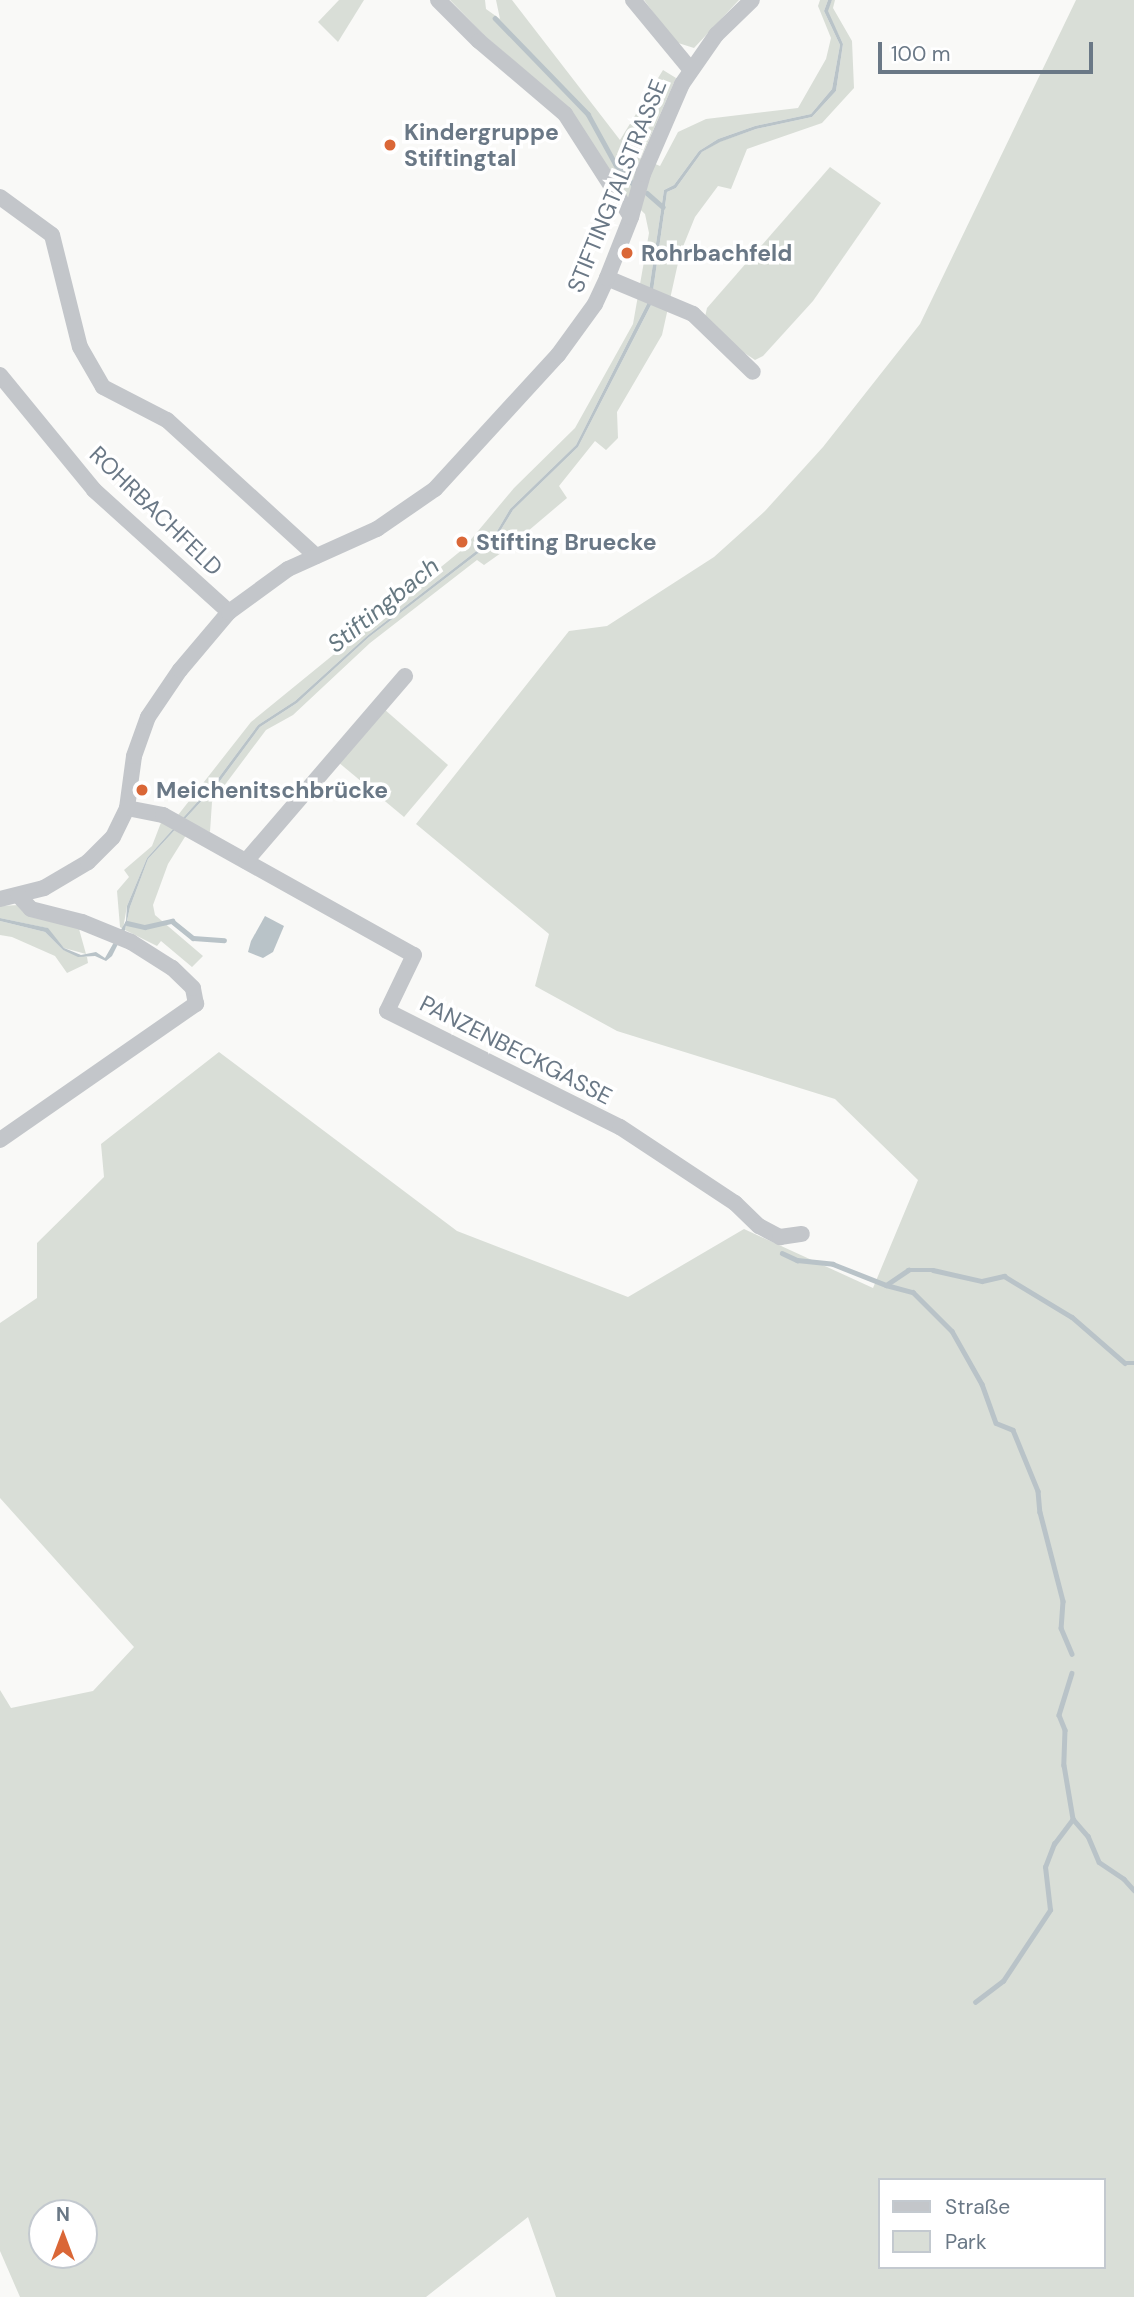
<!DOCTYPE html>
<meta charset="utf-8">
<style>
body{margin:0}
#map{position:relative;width:1134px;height:2297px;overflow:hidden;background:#f9f9f7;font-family:"DM Sans",sans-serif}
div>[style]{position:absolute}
.green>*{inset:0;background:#d9ded7}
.water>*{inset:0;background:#b9c3c8}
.stream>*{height:4.5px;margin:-2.25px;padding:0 2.25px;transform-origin:2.25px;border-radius:2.25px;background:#b9c3c8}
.minor>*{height:16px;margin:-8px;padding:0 8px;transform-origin:8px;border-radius:8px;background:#c3c6ca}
.dots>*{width:19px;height:19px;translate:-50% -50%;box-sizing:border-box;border:4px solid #fff;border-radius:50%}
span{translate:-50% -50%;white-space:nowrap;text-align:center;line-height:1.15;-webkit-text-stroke:7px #fff;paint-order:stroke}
.poi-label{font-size:23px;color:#6a7886;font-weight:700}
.left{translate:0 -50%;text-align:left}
.street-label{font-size:23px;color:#6a7886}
.water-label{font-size:24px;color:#667881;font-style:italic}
.legend{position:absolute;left:878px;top:2178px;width:228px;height:91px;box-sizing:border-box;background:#fff;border:2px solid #c3c9cf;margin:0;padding:9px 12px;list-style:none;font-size:21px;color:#6a7886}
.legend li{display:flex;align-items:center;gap:14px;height:35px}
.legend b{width:35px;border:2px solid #c3c9cf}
.north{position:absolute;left:28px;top:2199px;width:70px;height:70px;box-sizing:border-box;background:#fff;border:2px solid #c3c9cf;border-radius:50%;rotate:0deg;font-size:19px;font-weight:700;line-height:28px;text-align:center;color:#6a7886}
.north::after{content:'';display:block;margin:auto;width:24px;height:32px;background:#da6737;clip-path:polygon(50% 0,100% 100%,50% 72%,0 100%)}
.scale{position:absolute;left:878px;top:42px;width:215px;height:32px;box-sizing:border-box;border:4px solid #6a7886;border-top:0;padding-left:9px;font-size:21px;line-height:24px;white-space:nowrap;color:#6a7886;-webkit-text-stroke:5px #fff;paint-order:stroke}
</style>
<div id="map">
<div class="green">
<div style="clip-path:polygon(339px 0,364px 0,338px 42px,318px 22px)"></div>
<div style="clip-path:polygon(450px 0,485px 0,486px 9px,500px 19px,496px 0,512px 0,620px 140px,663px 70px,676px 78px,641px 158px,660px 166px,678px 132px,706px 119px,798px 108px,826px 59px,831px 38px,818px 6px,820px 0,828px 0,824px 11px,840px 45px,832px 89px,811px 114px,755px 126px,718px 139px,699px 151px,674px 185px,664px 190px,647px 304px,576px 445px,510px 509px,493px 538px,367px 636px,295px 701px,258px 725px,217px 780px,147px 858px,127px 906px,123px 929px,120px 927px,117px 891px,129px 877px,124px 870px,152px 846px,162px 820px,171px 824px,251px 722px,463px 549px,514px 488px,575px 428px,633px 324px,649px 233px,645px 214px,618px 188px,571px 110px,485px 36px)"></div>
<div style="clip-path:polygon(644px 0,739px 0,694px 48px,675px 42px)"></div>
<div style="clip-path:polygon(832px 0,835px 0,833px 8px,852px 41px,854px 88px,822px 123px,747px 149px,731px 189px,718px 186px,695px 217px,680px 254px,662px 335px,617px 412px,618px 438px,606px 450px,595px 441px,559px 486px,567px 498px,508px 548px,484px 565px,477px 560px,370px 643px,293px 715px,266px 730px,212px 802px,210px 832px,193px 824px,168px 864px,153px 905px,155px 915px,203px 956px,192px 967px,161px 941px,157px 946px,125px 930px,130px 907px,148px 859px,220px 781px,260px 727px,297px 703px,369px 637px,494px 541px,513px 510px,578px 447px,651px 305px,667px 192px,676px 188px,702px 152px,719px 142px,756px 129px,812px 117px,836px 91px,843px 44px,827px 11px)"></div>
<div style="clip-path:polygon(evenodd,1076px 0,1134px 0,1134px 2297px,556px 2297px,528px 2217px,426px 2297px,20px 2297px,0 2251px,0 1690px,11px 1708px,93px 1691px,134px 1647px,0 1498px,0 1323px,37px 1298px,37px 1243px,104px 1177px,101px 1144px,219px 1052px,457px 1231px,628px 1297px,744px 1229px,873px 1288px,918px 1180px,835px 1099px,617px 1031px,535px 986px,549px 934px,416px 824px,569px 631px,607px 626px,714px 557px,765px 511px,823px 447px,920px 324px,1076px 0,880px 2180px,1104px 2180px,1104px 2267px,880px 2267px,880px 2180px,1076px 0,42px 2213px,84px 2213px,84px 2255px,42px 2255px,42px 2213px)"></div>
<div style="clip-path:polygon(830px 167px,881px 203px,813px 301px,763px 356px,755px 360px,734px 346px,705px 317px,707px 308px)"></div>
<div style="clip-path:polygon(384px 709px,448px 765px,404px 817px,338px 762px)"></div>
<div style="clip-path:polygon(19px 905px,79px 929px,86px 954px,64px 948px,47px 928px,0 918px,0 906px)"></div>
<div style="clip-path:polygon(0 921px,45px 932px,63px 950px,87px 957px,88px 963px,67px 973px,55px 956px,12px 937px,0 935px)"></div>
</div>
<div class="water">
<div style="clip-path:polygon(828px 0,832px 0,828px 11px,843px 44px,836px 91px,812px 117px,756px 129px,720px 142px,702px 152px,676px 188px,667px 192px,651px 305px,578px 447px,513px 510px,494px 541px,369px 637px,297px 703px,260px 727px,220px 781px,148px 859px,130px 907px,125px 930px,112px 956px,106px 961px,95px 956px,78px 957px,63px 950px,45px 932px,0 921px,0 918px,48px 928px,64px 948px,81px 955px,96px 952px,105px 958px,126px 921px,127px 906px,147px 858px,217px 780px,258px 725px,295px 701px,367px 636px,493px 538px,510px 509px,576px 445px,647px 304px,664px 190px,674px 185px,699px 151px,718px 139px,755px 126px,811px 114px,832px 89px,840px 45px,824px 11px)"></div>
<div style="clip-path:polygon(265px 916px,284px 926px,273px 952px,263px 958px,248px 952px,251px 941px)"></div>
</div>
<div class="stream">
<div style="left:495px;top:18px;width:134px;rotate:45.9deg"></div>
<div style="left:588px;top:114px;width:58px;rotate:61.2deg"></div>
<div style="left:616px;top:165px;width:25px;rotate:48deg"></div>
<div style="left:647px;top:193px;width:21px;rotate:41deg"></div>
<div style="left:127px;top:923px;width:18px;rotate:13deg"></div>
<div style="left:145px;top:927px;width:28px;rotate:-13deg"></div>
<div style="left:172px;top:921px;width:27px;rotate:39deg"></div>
<div style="left:193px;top:938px;width:31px;rotate:4deg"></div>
<div style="left:782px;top:1253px;width:17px;rotate:25deg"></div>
<div style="left:797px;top:1260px;width:36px;rotate:6deg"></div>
<div style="left:833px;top:1264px;width:57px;rotate:21.6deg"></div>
<div style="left:886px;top:1285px;width:27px;rotate:-34deg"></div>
<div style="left:908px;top:1270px;width:25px"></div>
<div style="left:933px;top:1270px;width:50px;rotate:12.7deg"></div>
<div style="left:982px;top:1281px;width:23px;rotate:-13deg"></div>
<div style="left:1004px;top:1276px;width:79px;rotate:31.1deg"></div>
<div style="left:1072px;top:1317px;width:70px;rotate:41deg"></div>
<div style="left:1125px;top:1363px;width:9px"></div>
<div style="left:886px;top:1285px;width:28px;rotate:15deg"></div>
<div style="left:913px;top:1292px;width:55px;rotate:45deg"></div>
<div style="left:952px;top:1331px;width:61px;rotate:60.5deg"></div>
<div style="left:982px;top:1384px;width:41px;rotate:70.3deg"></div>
<div style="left:996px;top:1423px;width:18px;rotate:22deg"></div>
<div style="left:1013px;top:1430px;width:66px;rotate:67.7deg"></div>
<div style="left:1038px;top:1491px;width:21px;rotate:85deg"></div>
<div style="left:1040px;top:1512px;width:92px;rotate:75.5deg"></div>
<div style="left:1063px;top:1601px;width:27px;rotate:94deg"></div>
<div style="left:1061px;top:1628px;width:28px;rotate:67deg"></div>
<div style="left:1072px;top:1673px;width:44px;rotate:107.2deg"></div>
<div style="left:1059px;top:1715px;width:16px;rotate:68deg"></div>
<div style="left:1065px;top:1730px;width:35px;rotate:92deg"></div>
<div style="left:1064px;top:1765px;width:55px;rotate:80.5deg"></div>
<div style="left:1073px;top:1819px;width:23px;rotate:49deg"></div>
<div style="left:1088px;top:1836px;width:28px;rotate:67deg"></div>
<div style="left:1099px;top:1862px;width:30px;rotate:34deg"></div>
<div style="left:1124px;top:1879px;width:15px;rotate:48deg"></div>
<div style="left:975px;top:2002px;width:35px;rotate:-37deg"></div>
<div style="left:1003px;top:1981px;width:85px;rotate:-56.5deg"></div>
<div style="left:1050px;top:1910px;width:43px;rotate:-96.6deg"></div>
<div style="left:1045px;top:1867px;width:25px;rotate:-69deg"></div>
<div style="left:1054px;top:1844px;width:31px;rotate:-53deg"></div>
</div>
<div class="minor">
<div style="left:438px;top:0;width:58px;rotate:45deg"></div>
<div style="left:479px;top:41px;width:113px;rotate:40.3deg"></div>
<div style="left:565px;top:114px;width:122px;rotate:57.3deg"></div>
<div style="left:633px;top:0;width:91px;rotate:50.4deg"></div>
<div style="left:0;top:197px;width:64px;rotate:36.2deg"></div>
<div style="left:52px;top:235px;width:115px;rotate:76deg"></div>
<div style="left:80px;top:347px;width:46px;rotate:60.1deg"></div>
<div style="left:103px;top:387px;width:72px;rotate:27.3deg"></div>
<div style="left:167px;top:420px;width:202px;rotate:42.4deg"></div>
<div style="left:607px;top:278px;width:93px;rotate:22.7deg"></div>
<div style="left:693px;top:314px;width:83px;rotate:44deg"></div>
<div style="left:0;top:375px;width:149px;rotate:50.7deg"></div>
<div style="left:94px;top:490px;width:182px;rotate:42.1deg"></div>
<div style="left:127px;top:808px;width:37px;rotate:11deg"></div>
<div style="left:163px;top:815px;width:287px;rotate:29.2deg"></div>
<div style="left:414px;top:955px;width:62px;rotate:115.7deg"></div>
<div style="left:387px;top:1011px;width:260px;rotate:26.5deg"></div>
<div style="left:620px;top:1127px;width:138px;rotate:33.5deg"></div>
<div style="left:735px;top:1203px;width:33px;rotate:44deg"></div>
<div style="left:759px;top:1226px;width:24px;rotate:28deg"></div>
<div style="left:780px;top:1237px;width:22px;rotate:-8deg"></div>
<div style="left:246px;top:861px;width:244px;rotate:-49.3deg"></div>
<div style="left:0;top:899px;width:45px;rotate:-14deg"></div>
<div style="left:44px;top:888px;width:51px;rotate:-30.6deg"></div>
<div style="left:88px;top:862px;width:35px;rotate:-45deg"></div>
<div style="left:113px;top:837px;width:32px;rotate:-64deg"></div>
<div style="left:127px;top:808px;width:52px;rotate:-82.3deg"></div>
<div style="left:134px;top:756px;width:41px;rotate:-70.3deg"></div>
<div style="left:148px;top:717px;width:57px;rotate:-55.8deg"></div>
<div style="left:180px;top:670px;width:76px;rotate:-49.8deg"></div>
<div style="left:229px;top:612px;width:73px;rotate:-36.1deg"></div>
<div style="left:288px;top:569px;width:98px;rotate:-24.2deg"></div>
<div style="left:377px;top:529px;width:70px;rotate:-34.6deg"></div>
<div style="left:435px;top:489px;width:182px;rotate:-47.5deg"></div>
<div style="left:558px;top:355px;width:63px;rotate:-54deg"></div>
<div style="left:595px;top:304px;width:29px;rotate:-65deg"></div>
<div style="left:607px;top:278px;width:66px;rotate:-68.5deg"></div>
<div style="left:631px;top:217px;width:45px;rotate:-74.4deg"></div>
<div style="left:643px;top:174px;width:98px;rotate:-66.6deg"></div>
<div style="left:682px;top:84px;width:60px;rotate:-55.2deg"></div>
<div style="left:716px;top:35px;width:50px;rotate:-44.2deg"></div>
<div style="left:0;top:1140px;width:239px;rotate:-34.8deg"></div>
<div style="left:196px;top:1004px;width:16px;rotate:-101deg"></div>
<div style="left:193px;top:988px;width:29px;rotate:-136deg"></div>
<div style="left:172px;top:968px;width:49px;rotate:-147.6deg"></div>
<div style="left:131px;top:942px;width:53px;rotate:-157.8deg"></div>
<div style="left:82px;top:922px;width:53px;rotate:-165.7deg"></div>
<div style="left:31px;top:909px;width:18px;rotate:-133deg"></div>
</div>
<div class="dots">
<div style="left:390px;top:145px;background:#da6737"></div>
<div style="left:627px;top:253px;background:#da6737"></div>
<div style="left:462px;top:542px;background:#da6737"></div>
<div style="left:142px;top:790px;background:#da6737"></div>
</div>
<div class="poi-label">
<span class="left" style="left:404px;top:145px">Kindergruppe<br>Stiftingtal</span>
<span class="left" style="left:641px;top:253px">Rohrbachfeld</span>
<span class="left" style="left:476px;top:542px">Stifting Bruecke</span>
<span class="left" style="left:156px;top:790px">Meichenitschbrücke</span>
</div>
<div class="street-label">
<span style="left:617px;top:186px;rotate:-68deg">STIFTINGTALSTRASSE</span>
<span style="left:156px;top:511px;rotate:44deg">ROHRBACHFELD</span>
<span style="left:516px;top:1050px;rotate:27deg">PANZENBECKGASSE</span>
</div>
<div class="water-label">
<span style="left:383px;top:605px;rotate:-39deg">Stiftingbach</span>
</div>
<ul class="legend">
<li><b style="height:9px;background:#c3c6ca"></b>Straße</li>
<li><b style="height:19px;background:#d9ded7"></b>Park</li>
</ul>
<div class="north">N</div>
<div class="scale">100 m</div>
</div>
